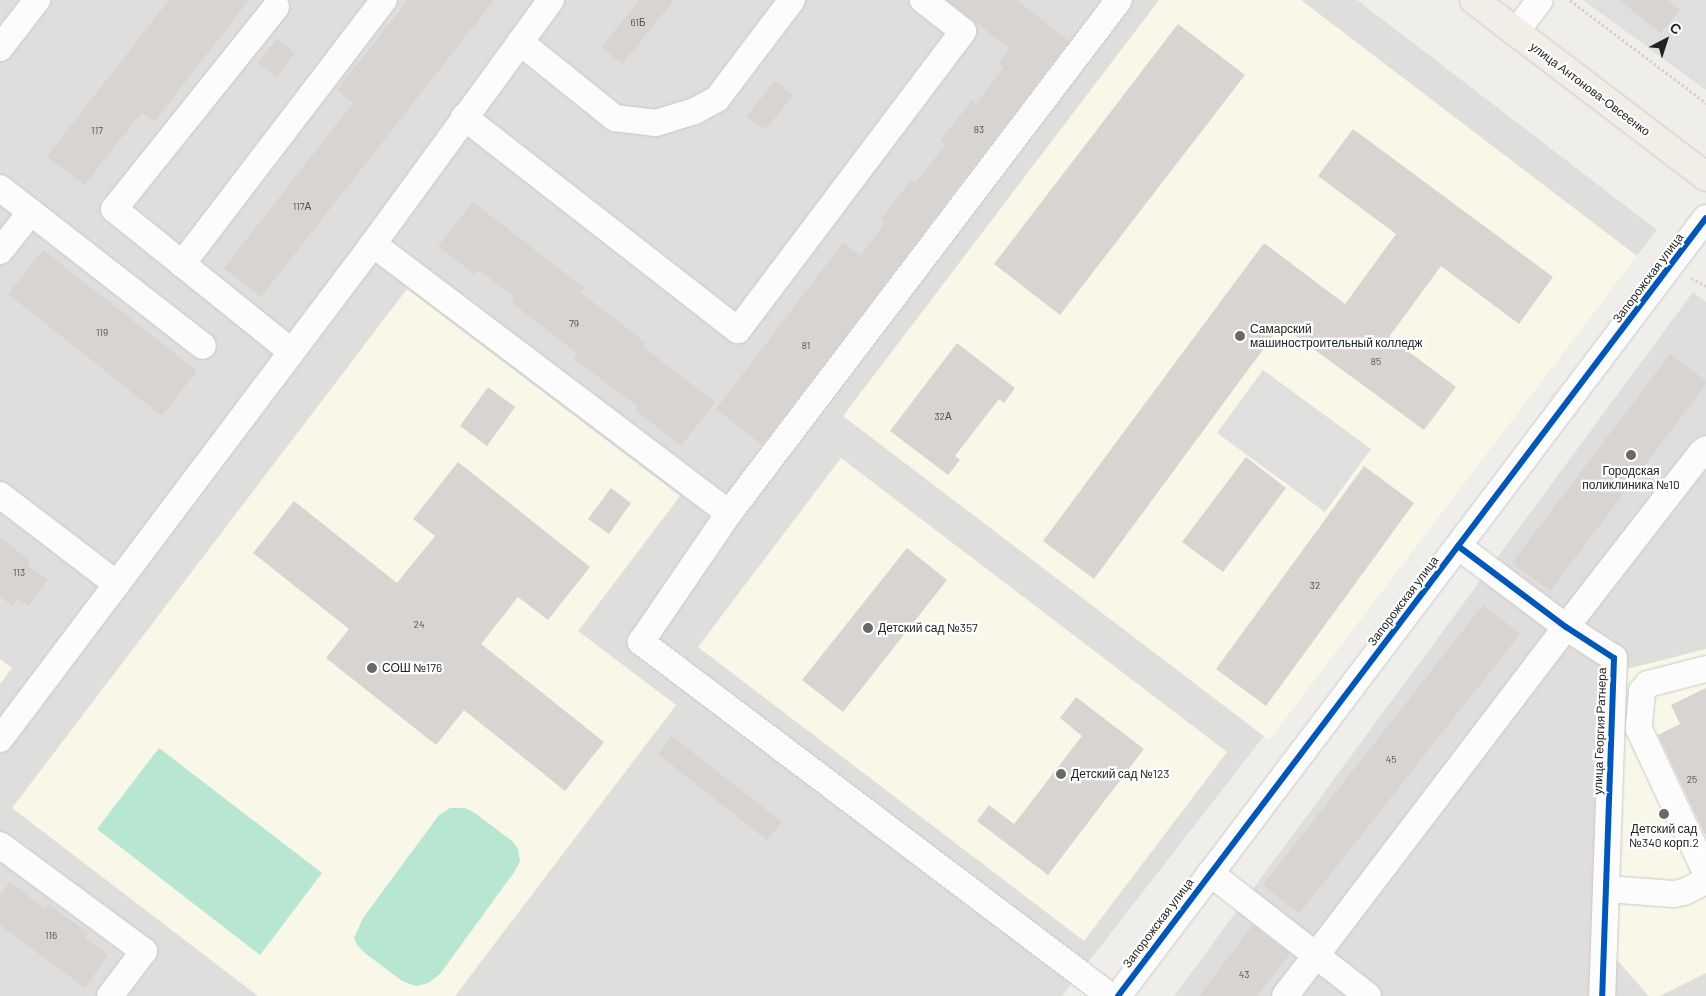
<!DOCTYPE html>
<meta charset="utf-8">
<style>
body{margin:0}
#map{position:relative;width:1706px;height:996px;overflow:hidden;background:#f0eeeb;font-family:Barlow,sans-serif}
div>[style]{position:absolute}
.residential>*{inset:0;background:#dfdedc}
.education>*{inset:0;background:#f8f7e8}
.pitch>*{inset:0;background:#b7e6d2}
.parking>*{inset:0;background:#e0dfde}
.building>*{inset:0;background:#d7d4d2}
.path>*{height:3px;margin-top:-1.5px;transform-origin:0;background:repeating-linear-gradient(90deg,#dccecd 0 2.5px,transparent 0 5px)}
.roads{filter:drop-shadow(0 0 1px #c9c8c7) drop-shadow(0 0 1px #c9c8c7)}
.minor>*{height:26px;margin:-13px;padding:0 13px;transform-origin:13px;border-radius:13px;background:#fdfcfc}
.major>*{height:28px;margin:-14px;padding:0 14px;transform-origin:14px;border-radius:14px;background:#f3ede7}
.cycleway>*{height:6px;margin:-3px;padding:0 3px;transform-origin:3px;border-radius:3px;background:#0057b8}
.dots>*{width:14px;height:14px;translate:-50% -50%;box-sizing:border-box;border:2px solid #fff;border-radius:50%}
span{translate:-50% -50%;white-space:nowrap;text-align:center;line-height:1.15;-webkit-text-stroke:4.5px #fff;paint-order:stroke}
.number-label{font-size:10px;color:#4f4e4e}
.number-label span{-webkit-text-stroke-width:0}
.street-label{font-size:12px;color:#222}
.poi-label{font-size:12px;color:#222}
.left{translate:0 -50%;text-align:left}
.north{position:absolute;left:1641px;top:15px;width:50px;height:50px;-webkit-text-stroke:4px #fff;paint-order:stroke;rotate:40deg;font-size:14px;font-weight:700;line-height:20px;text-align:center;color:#222}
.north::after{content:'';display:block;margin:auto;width:18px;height:22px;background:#222;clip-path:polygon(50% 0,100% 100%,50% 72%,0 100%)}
</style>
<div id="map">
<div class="residential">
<div style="clip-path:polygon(0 0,1357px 0,1657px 230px,1062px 996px,0 996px)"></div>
<div style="clip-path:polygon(1693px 292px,1706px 302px,1706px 996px,1174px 996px)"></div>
</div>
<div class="education">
<div style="clip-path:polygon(1159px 0,1301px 0,1637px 256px,1269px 740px,843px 416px)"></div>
<div style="clip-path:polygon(407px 289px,680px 496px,578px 631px,676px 705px,455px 996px,258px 996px,12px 808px)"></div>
<div style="clip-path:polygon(841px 458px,1227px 752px,1084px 941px,698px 647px)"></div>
<div style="clip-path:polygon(1706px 649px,1706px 973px,1660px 996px,1649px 996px,1616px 959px,1627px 669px)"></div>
<div style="clip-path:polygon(0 659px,12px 668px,0 684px)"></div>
</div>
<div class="pitch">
<div style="clip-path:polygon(159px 748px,322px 873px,260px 955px,97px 829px)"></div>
<div style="clip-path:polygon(450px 808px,465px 808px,475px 813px,512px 841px,518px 849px,520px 861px,515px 871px,440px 974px,428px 983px,416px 986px,402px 981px,365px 953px,357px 945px,354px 938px,363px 918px,439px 815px)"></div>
</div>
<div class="parking">
<div style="clip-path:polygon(1583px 0,1706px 0,1706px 90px)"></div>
<div style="clip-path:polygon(1263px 370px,1371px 449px,1325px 512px,1217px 433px)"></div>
</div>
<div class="building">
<div style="clip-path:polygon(169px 0,249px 0,154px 122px,142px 112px,84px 185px,47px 156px)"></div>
<div style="clip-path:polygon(408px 0,494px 0,261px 297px,224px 268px,353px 103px,337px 90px)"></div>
<div style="clip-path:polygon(640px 0,674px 0,622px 64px,601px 47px)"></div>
<div style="clip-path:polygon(947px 0,1017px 0,1069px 41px,762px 445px,716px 409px,843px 243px,860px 256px,885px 223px,881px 219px,911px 180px,915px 183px,945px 145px,940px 141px,972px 100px,976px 104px,1004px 67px,999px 63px,1010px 49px)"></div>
<div style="clip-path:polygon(1619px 0,1667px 0,1680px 10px,1661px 33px)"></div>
<div style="clip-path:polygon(1178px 24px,1245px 75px,1060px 315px,994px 264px)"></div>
<div style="clip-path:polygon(277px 39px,295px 53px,276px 77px,258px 63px)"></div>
<div style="clip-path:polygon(775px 81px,793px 95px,765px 130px,747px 116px)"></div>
<div style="clip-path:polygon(1353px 129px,1553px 277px,1519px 324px,1441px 266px,1389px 337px,1456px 387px,1424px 430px,1281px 325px,1094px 579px,1043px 541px,1264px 243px,1345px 304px,1396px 234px,1318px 176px)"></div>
<div style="clip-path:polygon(473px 202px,584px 288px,580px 292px,646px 343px,643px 347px,715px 402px,681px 446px,635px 410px,638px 407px,573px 358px,577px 353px,512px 303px,515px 298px,479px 270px,475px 275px,438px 246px)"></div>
<div style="clip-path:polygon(43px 250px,197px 371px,162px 416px,8px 294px)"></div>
<div style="clip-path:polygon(957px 343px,1015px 388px,1004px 403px,999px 399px,955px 456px,960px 460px,948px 475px,890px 431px)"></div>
<div style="clip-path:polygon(1670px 354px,1706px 381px,1706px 384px,1550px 591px,1512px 563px)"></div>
<div style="clip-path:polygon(488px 387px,515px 407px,487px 446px,460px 426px)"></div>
<div style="clip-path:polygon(1246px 457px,1286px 488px,1223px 572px,1182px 542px)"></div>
<div style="clip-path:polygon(458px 462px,590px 567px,548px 620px,518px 597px,481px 644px,604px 742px,565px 791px,464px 710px,436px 745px,326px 658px,349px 629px,253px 553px,294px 501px,397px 583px,435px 536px,413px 519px)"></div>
<div style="clip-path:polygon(1364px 466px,1414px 503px,1266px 706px,1216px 669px)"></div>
<div style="clip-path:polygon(611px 488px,631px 503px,609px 534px,588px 519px)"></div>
<div style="clip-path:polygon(0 537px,30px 561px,27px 565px,48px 580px,28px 606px,18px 598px,12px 606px,0 596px)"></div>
<div style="clip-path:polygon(907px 548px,947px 580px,843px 712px,802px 680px)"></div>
<div style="clip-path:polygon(1483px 605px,1520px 634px,1299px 914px,1263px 885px)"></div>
<div style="clip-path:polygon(1706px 688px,1706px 837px,1658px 735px,1680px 724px,1671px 705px)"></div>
<div style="clip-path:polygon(1076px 697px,1144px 749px,1048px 875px,977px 821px,989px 805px,1014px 824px,1082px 736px,1060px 718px)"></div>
<div style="clip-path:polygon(672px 736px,782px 822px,767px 840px,658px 754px)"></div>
<div style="clip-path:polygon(10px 882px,45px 909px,49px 904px,88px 933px,85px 938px,108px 955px,85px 988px,0 925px,0 895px)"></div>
<div style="clip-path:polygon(1253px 925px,1290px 954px,1257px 996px,1199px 996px)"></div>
</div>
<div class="path">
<div style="left:1570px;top:0;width:171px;rotate:37.1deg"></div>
<div style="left:1691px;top:278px;width:17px;rotate:28deg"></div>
</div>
<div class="roads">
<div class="minor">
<div style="left:276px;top:7px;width:259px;rotate:128.7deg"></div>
<div style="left:114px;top:209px;width:228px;rotate:38.8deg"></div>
<div style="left:1515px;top:33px;width:41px;rotate:-52.9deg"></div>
<div style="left:520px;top:42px;width:122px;rotate:38.7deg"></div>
<div style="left:615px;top:118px;width:41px;rotate:7deg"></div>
<div style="left:656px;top:123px;width:41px;rotate:-17.1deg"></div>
<div style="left:695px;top:111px;width:25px;rotate:-29deg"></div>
<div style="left:717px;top:99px;width:124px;rotate:-52.9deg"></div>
<div style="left:0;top:48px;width:61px;rotate:-52.4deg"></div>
<div style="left:464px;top:117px;width:347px;rotate:37.9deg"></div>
<div style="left:738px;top:330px;width:374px;rotate:-53deg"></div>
<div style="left:963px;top:31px;width:51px;rotate:-142.2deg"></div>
<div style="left:0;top:188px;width:257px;rotate:37.9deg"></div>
<div style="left:373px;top:244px;width:446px;rotate:37.1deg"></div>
<div style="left:0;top:251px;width:50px;rotate:-51.5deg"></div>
<div style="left:182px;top:264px;width:332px;rotate:-52.6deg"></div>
<div style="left:0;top:495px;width:147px;rotate:37.3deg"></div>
<div style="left:1458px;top:546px;width:135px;rotate:36.9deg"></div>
<div style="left:1566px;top:627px;width:57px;rotate:32.9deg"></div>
<div style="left:1614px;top:658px;width:338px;rotate:92deg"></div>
<div style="left:1706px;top:669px;width:60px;rotate:165.5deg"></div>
<div style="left:1648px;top:684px;width:9px;rotate:131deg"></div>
<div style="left:1642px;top:691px;width:38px;rotate:95deg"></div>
<div style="left:1639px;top:729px;width:159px;rotate:65deg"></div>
<div style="left:0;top:739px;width:620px;rotate:-53deg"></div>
<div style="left:373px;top:244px;width:302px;rotate:-53.9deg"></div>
<div style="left:0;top:845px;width:179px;rotate:36.4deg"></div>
<div style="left:144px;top:951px;width:56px;rotate:127.1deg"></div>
<div style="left:1210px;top:873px;width:200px;rotate:37.9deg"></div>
<div style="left:1606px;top:889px;width:68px;rotate:4.2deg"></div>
<div style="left:1674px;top:894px;width:10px;rotate:-11deg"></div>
<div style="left:1684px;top:892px;width:25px;rotate:-27deg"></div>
<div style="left:1110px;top:996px;width:588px;rotate:-142.95deg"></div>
<div style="left:641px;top:642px;width:156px;rotate:-55.7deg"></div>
<div style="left:729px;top:513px;width:644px;rotate:-52.76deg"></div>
<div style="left:1118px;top:996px;width:975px;rotate:-52.92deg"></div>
<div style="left:1285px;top:996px;width:464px;rotate:-52.7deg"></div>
<div style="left:1566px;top:627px;width:220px;rotate:-52.2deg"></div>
<div style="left:1701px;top:453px;width:6px;rotate:-39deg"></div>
</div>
<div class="major">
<div style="left:1474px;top:0;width:292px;rotate:37.3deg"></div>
</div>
</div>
<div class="cycleway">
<div style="left:1458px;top:546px;width:135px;rotate:36.9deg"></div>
<div style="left:1566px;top:627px;width:57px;rotate:32.9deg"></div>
<div style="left:1614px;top:658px;width:338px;rotate:92deg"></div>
<div style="left:1118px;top:996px;width:975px;rotate:-52.92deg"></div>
</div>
<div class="dots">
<div style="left:1240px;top:336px;background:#6a6968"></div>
<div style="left:1631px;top:455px;background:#6a6968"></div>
<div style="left:868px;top:628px;background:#6a6968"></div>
<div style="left:372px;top:668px;background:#6a6968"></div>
<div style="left:1061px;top:774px;background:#6a6968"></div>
<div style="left:1664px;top:814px;background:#6a6968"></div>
</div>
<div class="number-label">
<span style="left:638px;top:23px">61Б</span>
<span style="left:979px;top:130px">83</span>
<span style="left:97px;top:131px">117</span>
<span style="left:302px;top:207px">117А</span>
<span style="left:574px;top:324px">79</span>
<span style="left:102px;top:333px">119</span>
<span style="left:806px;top:346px">81</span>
<span style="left:1376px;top:362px">85</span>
<span style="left:943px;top:417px">32А</span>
<span style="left:19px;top:573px">113</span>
<span style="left:1315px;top:586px">32</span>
<span style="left:419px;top:625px">24</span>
<span style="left:1391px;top:760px">45</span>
<span style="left:1692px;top:780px">25</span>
<span style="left:51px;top:936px">116</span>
<span style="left:1244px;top:975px">43</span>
</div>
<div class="street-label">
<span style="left:1590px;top:89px;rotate:37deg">улица Антонова-Овсеенко</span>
<span style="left:1648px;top:278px;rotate:-53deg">Запорожская улица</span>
<span style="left:1403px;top:601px;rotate:-53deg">Запорожская улица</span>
<span style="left:1600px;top:731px;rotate:-88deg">улица Георгия Ратнера</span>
<span style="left:1158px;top:923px;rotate:-53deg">Запорожская улица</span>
</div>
<div class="poi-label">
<span class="left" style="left:1250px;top:336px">Самарский<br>машиностроительный колледж</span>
<span style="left:1631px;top:478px">Городская<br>поликлиника №10</span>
<span class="left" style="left:878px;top:628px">Детский сад №357</span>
<span class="left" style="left:382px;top:668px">СОШ №176</span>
<span class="left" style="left:1071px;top:774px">Детский сад №123</span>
<span style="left:1664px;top:836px">Детский сад<br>№340 корп.2</span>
</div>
<div class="north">С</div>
</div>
